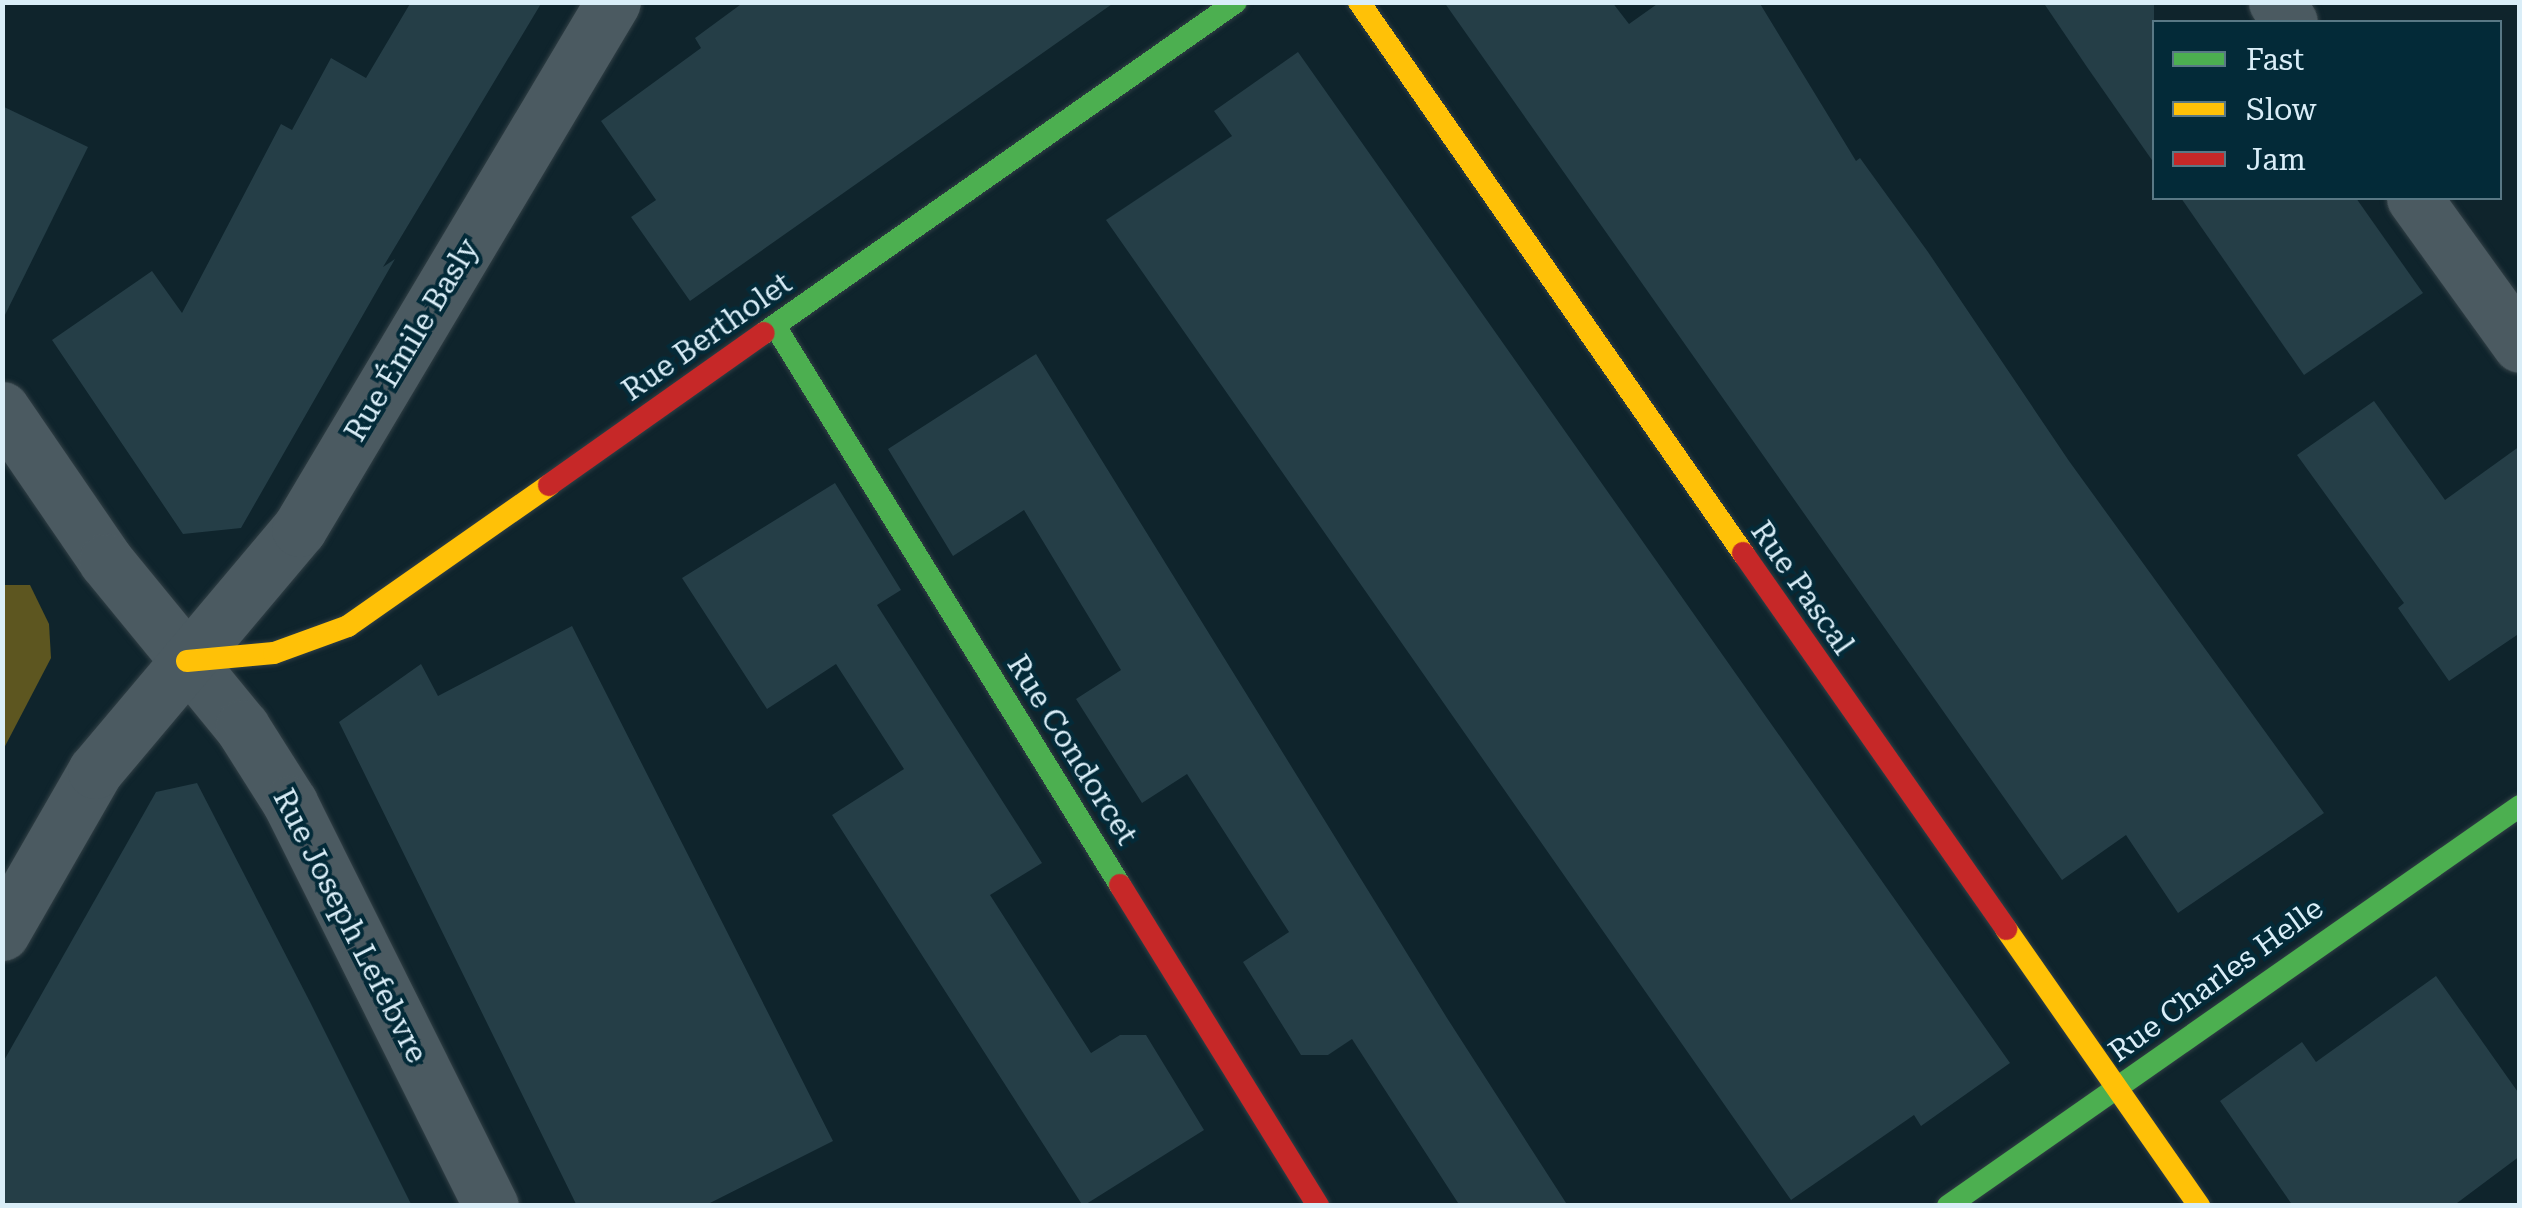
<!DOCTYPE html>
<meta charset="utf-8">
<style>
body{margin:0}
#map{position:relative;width:2522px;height:1208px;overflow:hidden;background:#0f242c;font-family:"Roboto Serif",serif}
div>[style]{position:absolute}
.forest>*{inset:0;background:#5d5620}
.building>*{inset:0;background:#253e47}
.roads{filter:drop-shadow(0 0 2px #313f45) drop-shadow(0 0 2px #313f45)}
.street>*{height:55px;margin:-27.5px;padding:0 27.5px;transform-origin:27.5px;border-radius:27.5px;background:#4b5a61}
.fast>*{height:22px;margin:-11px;padding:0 11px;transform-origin:11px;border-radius:11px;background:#4caf50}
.slow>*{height:22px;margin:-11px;padding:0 11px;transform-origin:11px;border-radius:11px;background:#ffc107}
.jam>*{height:22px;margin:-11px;padding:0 11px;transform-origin:11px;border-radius:11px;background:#c62828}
span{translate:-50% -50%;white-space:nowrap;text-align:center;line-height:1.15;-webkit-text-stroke:8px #032a38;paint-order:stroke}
.street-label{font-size:30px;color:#daeef8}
.frame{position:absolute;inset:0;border:5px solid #daeef8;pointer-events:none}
.legend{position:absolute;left:2152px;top:20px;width:350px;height:180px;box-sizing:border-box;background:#032a38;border:2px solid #597885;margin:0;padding:12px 18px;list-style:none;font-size:30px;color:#daeef8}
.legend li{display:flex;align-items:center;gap:20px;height:50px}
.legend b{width:50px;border:2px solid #597885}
</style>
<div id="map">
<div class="forest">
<div style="clip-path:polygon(3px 585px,30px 585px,49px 624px,51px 658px,3px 750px)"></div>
</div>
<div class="building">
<div style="clip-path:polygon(411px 2px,542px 2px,383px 267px,395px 259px,241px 528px,183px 534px,52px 340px,152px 271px,182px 313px,281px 124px,292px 130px,331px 58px,366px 78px)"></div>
<div style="clip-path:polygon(744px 2px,1115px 2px,690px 301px,631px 217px,656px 200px,601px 121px,701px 48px,695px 38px)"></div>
<div style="clip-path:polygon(1444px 2px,1612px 2px,1629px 24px,1660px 2px,1759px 2px,1856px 161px,1860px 158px,1928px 252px,2069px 461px,2324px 813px,2178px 913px,2126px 835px,2062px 880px)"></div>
<div style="clip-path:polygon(2043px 2px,2154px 2px,2154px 163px,2087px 67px)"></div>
<div style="clip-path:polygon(1298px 52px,2010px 1063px,1921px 1126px,1914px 1115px,1791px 1200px,1106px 220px,1232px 136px,1214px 111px)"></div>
<div style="clip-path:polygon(2px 106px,88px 147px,2px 321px)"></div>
<div style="clip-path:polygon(2181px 198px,2356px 198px,2423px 293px,2304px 375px)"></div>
<div style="clip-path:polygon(1036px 354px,1447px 1018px,1568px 1206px,1460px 1206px,1352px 1039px,1328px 1055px,1301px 1055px,1243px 962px,1289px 932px,1187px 774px,1142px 803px,1076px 699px,1121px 670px,1024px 510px,953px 556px,888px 449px)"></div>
<div style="clip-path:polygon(2374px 401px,2445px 500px,2520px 446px,2520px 633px,2449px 681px,2398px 608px,2404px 603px,2297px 455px)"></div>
<div style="clip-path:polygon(835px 483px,901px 590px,877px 605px,1042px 863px,990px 895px,1091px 1053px,1120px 1035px,1146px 1035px,1204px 1130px,1083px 1206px,832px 815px,904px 769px,836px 664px,767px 709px,682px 578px)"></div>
<div style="clip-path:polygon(572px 626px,833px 1141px,704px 1206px,577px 1206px,339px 722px,421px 664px,438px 696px)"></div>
<div style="clip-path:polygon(197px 783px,310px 1002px,412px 1206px,2px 1206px,2px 1064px,156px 792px)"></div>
<div style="clip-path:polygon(2436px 976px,2520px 1095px,2520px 1156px,2453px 1206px,2293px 1206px,2220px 1101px,2302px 1042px,2316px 1062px)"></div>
</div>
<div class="roads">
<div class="street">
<div style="left:2276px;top:2px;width:24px;rotate:55deg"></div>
<div style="left:2414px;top:198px;width:181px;rotate:54.2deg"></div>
<div style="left:2px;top:409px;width:184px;rotate:55.6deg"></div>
<div style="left:106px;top:561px;width:215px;rotate:50.7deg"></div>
<div style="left:242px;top:727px;width:90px;rotate:57.7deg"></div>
<div style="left:290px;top:803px;width:450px;rotate:63.5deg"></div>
<div style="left:2px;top:933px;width:187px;rotate:-60.1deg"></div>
<div style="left:95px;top:771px;width:317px;rotate:-49.9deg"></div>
<div style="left:299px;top:529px;width:613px;rotate:-59.21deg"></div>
</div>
<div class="fast">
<div style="left:775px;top:326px;width:657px;rotate:58.32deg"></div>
<div style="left:764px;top:333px;width:576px;rotate:-35.04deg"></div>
<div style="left:1948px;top:1206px;width:698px;rotate:-34.97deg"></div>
</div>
<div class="slow">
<div style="left:1359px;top:2px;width:672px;rotate:55.13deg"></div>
<div style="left:187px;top:661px;width:87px;rotate:-5.3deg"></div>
<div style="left:274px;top:653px;width:79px;rotate:-20deg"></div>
<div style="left:348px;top:626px;width:246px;rotate:-35deg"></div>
<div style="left:2006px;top:929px;width:338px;rotate:55.1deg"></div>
</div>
<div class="jam">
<div style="left:549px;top:485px;width:263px;rotate:-35.3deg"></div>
<div style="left:1743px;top:553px;width:459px;rotate:55deg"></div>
<div style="left:1120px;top:885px;width:377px;rotate:58.3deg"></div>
</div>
</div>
<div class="street-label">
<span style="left:707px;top:337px;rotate:-35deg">Rue Bertholet</span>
<span style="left:412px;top:340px;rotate:-59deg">Rue Émile Basly</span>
<span style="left:1802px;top:588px;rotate:55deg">Rue Pascal</span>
<span style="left:1072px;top:750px;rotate:58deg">Rue Condorcet</span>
<span style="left:350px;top:926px;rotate:63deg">Rue Joseph Lefebvre</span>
<span style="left:2216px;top:980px;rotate:-36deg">Rue Charles Helle</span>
</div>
<div class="frame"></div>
<ul class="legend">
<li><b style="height:12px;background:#4caf50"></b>Fast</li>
<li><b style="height:12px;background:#ffc107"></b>Slow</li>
<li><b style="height:12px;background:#c62828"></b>Jam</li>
</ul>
</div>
